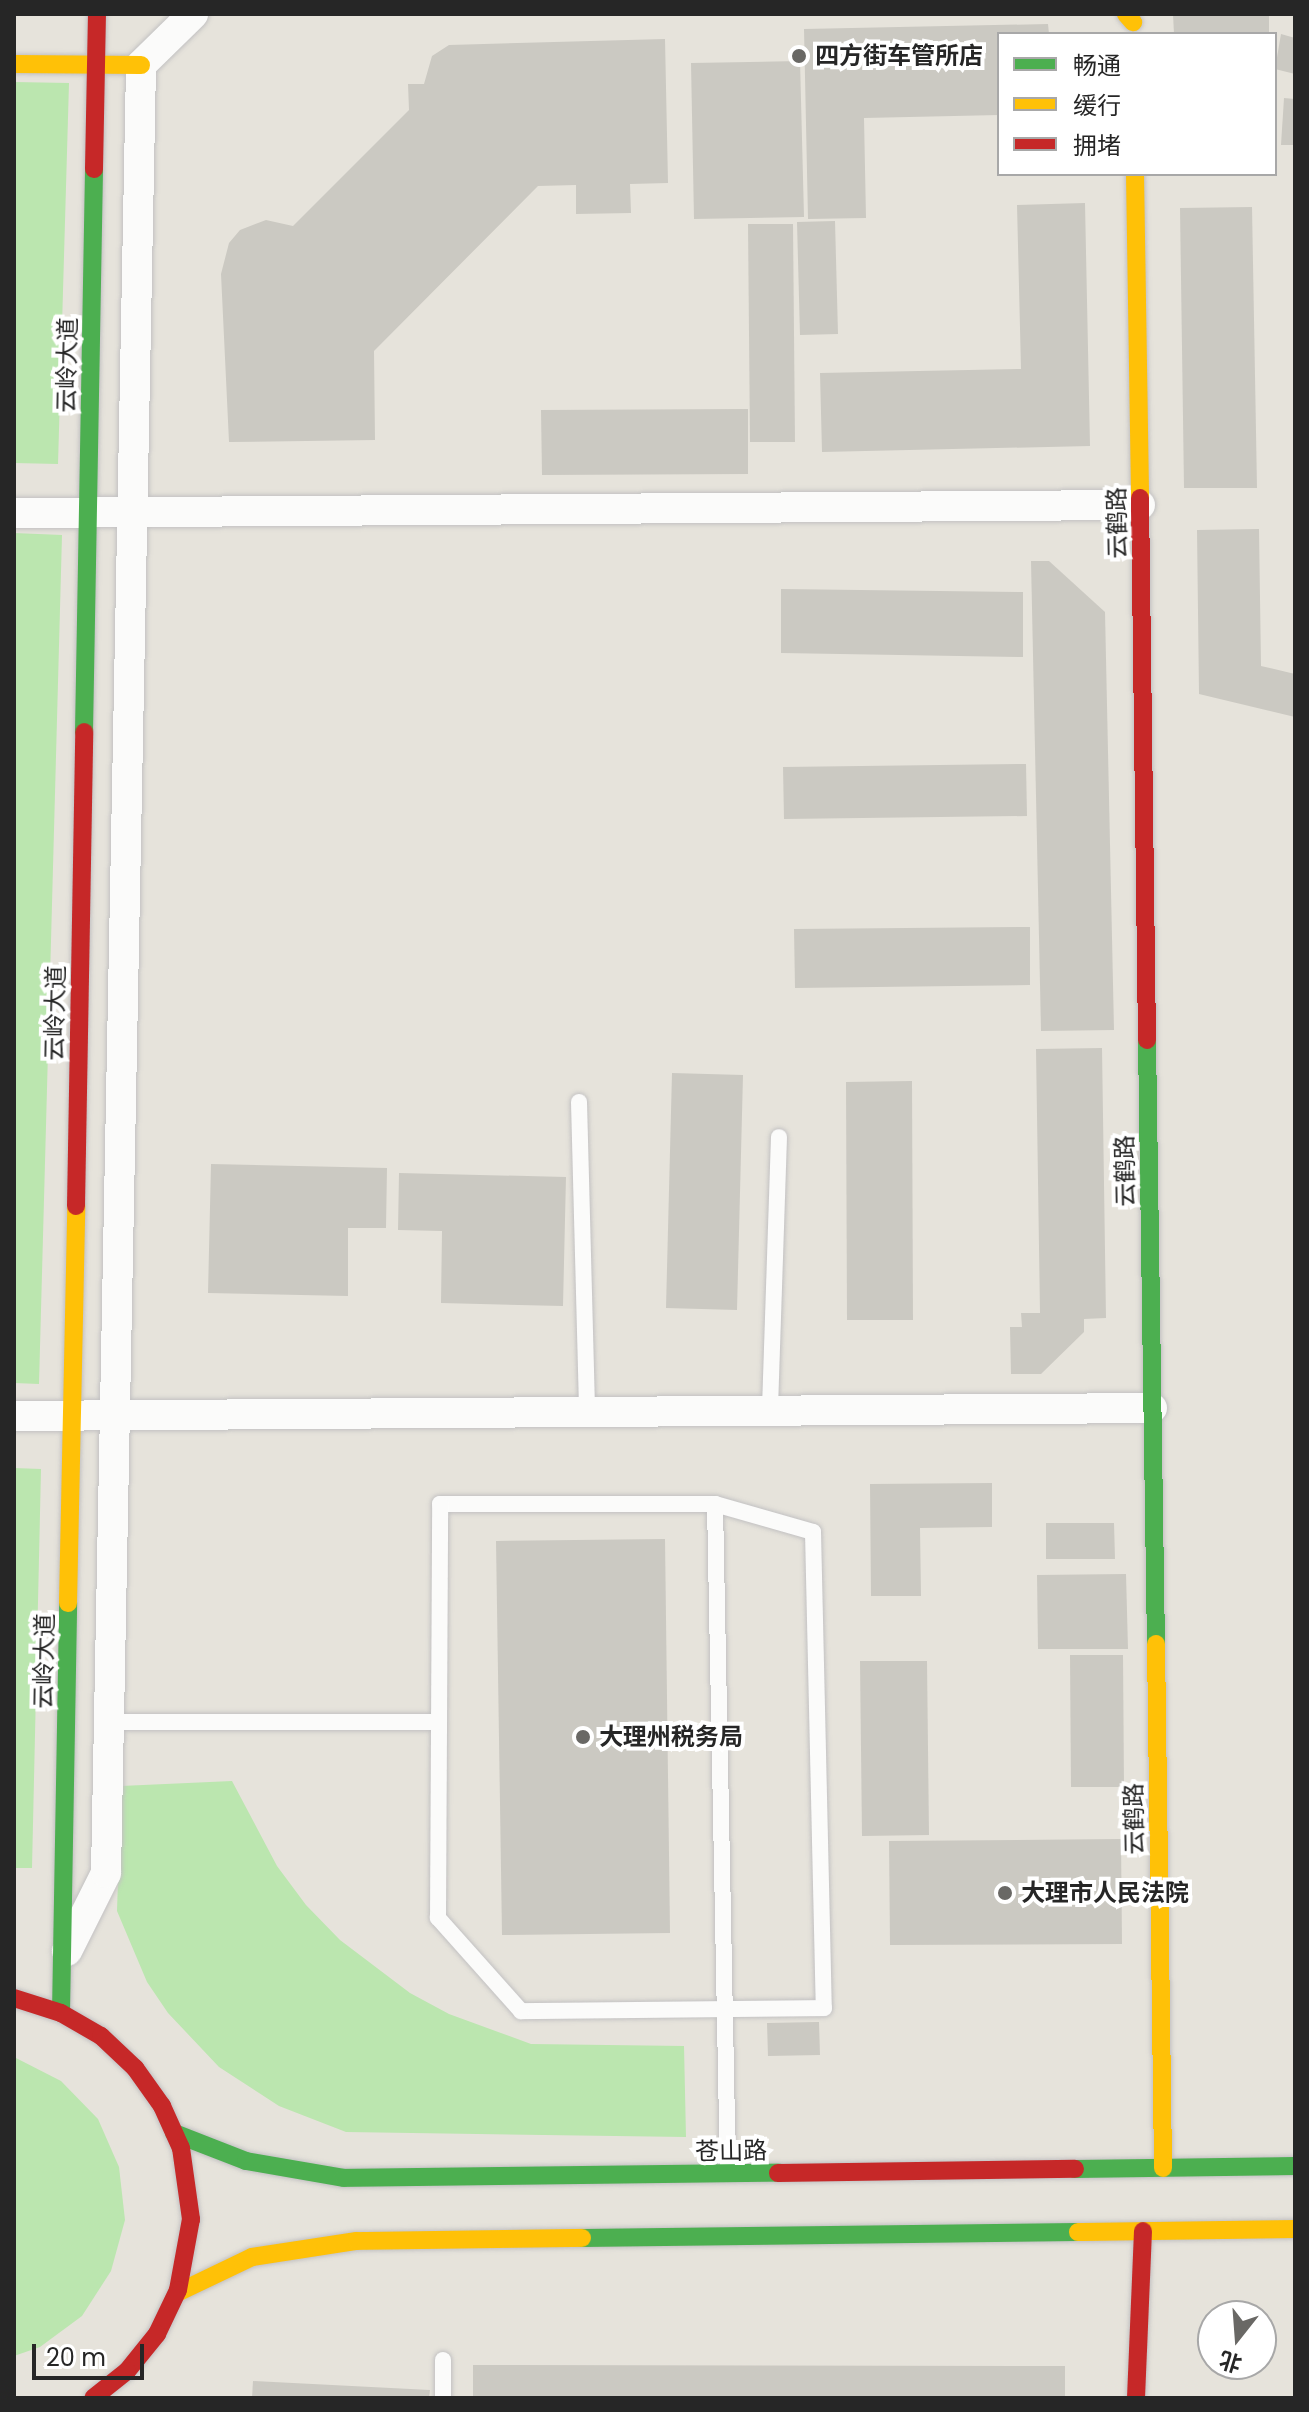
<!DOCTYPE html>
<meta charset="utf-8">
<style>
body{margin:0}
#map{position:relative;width:1309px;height:2412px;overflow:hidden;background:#e6e3db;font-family:Poppins,"Noto Sans SC",sans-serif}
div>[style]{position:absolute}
.green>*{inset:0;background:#bbe6af}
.building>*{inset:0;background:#cbc9c2}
.roads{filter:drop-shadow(0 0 2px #c2c1c2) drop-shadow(0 0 2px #c2c1c2)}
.lane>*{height:16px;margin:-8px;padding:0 8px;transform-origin:8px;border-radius:8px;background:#fbfbfa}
.street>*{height:30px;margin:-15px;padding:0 15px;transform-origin:15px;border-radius:15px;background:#fbfbfa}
.fast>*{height:18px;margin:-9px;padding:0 9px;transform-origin:9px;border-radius:9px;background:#4caf50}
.slow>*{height:18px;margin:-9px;padding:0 9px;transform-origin:9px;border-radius:9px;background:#ffc107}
.jam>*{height:18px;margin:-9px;padding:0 9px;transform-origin:9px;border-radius:9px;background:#c62828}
.dots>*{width:22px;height:22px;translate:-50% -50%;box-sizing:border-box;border:4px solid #fff;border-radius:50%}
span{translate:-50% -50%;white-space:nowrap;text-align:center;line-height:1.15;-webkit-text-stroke:8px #fff;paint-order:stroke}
.poi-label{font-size:24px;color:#262626;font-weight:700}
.left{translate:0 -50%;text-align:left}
.street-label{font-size:24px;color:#262626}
.frame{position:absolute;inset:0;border:16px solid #262626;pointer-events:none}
.legend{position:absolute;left:997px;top:32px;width:280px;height:144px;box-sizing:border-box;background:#fff;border:2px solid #a8a8a8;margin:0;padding:10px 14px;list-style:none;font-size:24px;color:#262626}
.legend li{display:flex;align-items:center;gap:16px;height:40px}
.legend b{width:40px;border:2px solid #a8a8a8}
.north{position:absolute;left:1197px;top:2300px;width:80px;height:80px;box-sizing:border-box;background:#fff;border:2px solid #a8a8a8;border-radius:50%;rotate:197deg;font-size:22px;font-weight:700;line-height:32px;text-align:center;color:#262626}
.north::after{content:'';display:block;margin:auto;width:28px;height:36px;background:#696865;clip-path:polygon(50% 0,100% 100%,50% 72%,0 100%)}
.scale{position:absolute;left:32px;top:2344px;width:112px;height:36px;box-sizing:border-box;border:4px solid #262626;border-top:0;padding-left:10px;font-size:24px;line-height:28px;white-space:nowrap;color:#262626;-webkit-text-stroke:6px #fff;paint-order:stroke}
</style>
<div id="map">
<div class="green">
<div style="clip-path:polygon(14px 82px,69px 83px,58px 464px,14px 463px)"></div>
<div style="clip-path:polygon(14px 533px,62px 535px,39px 1384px,14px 1383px)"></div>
<div style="clip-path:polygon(14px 1468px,41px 1469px,32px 1868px,14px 1868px)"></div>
<div style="clip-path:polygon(232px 1781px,277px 1866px,306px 1905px,340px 1940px,410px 1993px,449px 2014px,531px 2044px,684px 2046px,686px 2137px,346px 2132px,279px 2106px,219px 2067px,168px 2013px,147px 1982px,117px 1911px,121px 1786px)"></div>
<div style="clip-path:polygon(14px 2057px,61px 2081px,98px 2119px,119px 2167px,125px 2220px,111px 2271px,82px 2316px,40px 2347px,14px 2356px)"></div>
</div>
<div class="building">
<div style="clip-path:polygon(1173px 14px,1269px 14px,1269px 34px,1174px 34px)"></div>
<div style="clip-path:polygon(1048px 24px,1049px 34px,999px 34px,999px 115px,864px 118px,866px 218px,808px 219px,804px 29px)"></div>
<div style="clip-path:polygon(1281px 34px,1295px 38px,1295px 74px,1275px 69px)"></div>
<div style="clip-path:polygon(665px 39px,668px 183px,630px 184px,631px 213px,576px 214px,576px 185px,538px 186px,374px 351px,375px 440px,229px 442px,221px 274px,229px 243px,240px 230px,266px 220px,293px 226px,409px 110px,408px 84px,424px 84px,432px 56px,449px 45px)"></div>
<div style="clip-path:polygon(800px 61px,804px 217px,694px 219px,691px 63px)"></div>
<div style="clip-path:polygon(1284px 98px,1295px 99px,1295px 145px,1281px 145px)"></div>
<div style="clip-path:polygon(1085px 203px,1090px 446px,822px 452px,820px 373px,1021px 369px,1017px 205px)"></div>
<div style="clip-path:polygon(1252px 207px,1257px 488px,1184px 488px,1180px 208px)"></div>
<div style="clip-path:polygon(835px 221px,838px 334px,800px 335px,797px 222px)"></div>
<div style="clip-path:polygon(748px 224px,793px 224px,795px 442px,750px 442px)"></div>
<div style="clip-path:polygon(748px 409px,748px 474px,542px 475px,541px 410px)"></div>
<div style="clip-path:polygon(1259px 529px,1261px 666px,1295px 674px,1295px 717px,1199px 694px,1197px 530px)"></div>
<div style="clip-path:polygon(1031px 561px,1049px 561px,1105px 612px,1114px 1030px,1041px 1031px)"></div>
<div style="clip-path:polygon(781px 589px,1023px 592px,1023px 657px,781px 653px)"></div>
<div style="clip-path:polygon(1026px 764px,1027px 816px,784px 819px,783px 767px)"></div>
<div style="clip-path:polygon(1030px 927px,1030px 985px,795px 988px,794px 929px)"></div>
<div style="clip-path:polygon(1102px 1048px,1106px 1318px,1084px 1319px,1084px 1332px,1041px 1374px,1011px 1374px,1010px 1327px,1022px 1327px,1021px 1313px,1040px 1313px,1036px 1049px)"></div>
<div style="clip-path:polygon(672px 1073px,743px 1075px,737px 1310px,666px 1308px)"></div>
<div style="clip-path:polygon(912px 1081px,913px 1320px,847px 1320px,846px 1082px)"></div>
<div style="clip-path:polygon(211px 1164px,387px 1168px,386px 1228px,348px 1228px,348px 1296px,208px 1293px)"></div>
<div style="clip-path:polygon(399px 1173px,566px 1177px,563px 1306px,441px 1303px,442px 1231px,398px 1230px)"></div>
<div style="clip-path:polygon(992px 1483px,992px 1527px,920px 1528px,921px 1596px,871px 1596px,870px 1484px)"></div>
<div style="clip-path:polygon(1046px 1523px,1114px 1523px,1115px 1559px,1046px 1559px)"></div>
<div style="clip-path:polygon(665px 1539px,670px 1933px,502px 1935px,496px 1541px)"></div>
<div style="clip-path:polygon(1126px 1574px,1128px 1649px,1038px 1649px,1037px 1575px)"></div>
<div style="clip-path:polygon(1070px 1655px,1123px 1655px,1124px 1787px,1071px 1787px)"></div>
<div style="clip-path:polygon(860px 1661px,927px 1661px,929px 1835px,862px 1836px)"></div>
<div style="clip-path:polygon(1121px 1839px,1122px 1944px,890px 1945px,889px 1841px)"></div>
<div style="clip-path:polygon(819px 2022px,820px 2055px,768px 2056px,767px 2023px)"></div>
<div style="clip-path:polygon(473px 2365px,1065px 2366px,1065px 2398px,473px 2398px)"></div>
<div style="clip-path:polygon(253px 2381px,430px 2390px,429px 2398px,252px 2398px)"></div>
</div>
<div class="roads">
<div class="lane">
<div style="left:579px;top:1102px;width:308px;rotate:88.5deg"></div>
<div style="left:770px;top:1408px;width:271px;rotate:-88.1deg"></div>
<div style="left:440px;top:1504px;width:275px"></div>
<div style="left:715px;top:1504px;width:102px;rotate:15.9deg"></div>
<div style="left:813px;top:1532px;width:476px;rotate:88.7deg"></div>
<div style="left:824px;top:2008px;width:303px;rotate:179.4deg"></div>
<div style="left:521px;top:2011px;width:125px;rotate:-131.7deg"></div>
<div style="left:438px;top:1918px;width:414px;rotate:-89.7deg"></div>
<div style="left:715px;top:1504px;width:669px;rotate:88.89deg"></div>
<div style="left:109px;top:1722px;width:328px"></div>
<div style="left:443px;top:2398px;width:38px;rotate:-90deg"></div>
</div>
<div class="street">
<div style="left:14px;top:513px;width:1126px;rotate:-0.41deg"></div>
<div style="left:14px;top:1416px;width:1138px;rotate:-0.4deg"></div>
<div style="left:67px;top:1951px;width:87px;rotate:-63.4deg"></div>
<div style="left:106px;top:1873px;width:1808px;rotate:-88.89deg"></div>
<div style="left:141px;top:65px;width:73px;rotate:-44.4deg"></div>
</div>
<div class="fast">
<div style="left:84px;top:732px;width:563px;rotate:-88.98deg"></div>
<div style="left:1147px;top:1040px;width:604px;rotate:89.15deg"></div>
<div style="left:61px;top:2013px;width:410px;rotate:-89deg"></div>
<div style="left:174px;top:2133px;width:77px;rotate:21.3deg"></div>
<div style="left:246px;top:2161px;width:99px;rotate:9.8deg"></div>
<div style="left:344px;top:2178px;width:434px;rotate:-0.7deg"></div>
<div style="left:1075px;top:2169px;width:220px;rotate:-0.8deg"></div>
<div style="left:582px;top:2238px;width:496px;rotate:-0.7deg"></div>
</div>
<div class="slow">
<div style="left:1126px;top:14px;width:11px;rotate:49deg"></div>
<div style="left:14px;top:64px;width:127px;rotate:0.5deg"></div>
<div style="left:1135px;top:174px;width:324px;rotate:89.1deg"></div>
<div style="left:68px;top:1603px;width:397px;rotate:-88.8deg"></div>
<div style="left:1156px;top:1644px;width:524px;rotate:89.23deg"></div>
<div style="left:1078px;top:2232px;width:217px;rotate:-0.8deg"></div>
<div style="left:177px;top:2293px;width:83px;rotate:-25.6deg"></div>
<div style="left:252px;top:2257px;width:106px;rotate:-8.7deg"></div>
<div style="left:357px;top:2241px;width:225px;rotate:-0.8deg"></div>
</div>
<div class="jam">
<div style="left:94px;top:169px;width:155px;rotate:-88.9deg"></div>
<div style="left:1140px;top:498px;width:542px;rotate:89.26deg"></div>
<div style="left:76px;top:1206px;width:474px;rotate:-89deg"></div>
<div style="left:14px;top:1998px;width:49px;rotate:17.7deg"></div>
<div style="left:61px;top:2013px;width:46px;rotate:29.9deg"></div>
<div style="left:101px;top:2036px;width:47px;rotate:43.3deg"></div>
<div style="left:135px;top:2068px;width:47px;rotate:54.6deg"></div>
<div style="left:162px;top:2106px;width:46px;rotate:65.7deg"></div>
<div style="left:181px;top:2148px;width:72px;rotate:82deg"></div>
<div style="left:191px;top:2219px;width:72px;rotate:100.4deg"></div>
<div style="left:178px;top:2290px;width:49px;rotate:115.5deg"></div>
<div style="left:157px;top:2334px;width:48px;rotate:129deg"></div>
<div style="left:127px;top:2371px;width:43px;rotate:141.5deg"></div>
<div style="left:778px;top:2173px;width:297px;rotate:-0.8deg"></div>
<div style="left:1136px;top:2398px;width:167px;rotate:-87.6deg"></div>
</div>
</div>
<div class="dots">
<div style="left:799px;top:56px;background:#696865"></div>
<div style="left:583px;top:1737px;background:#696865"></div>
<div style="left:1005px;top:1893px;background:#696865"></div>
</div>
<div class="poi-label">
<span class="left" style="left:815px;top:56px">四方街车管所店</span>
<span class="left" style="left:599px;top:1737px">大理州税务局</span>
<span class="left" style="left:1021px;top:1893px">大理市人民法院</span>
</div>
<div class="street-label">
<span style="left:67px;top:365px;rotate:-89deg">云岭大道</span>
<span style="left:1117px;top:523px;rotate:-91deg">云鹤路</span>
<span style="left:55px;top:1013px;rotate:-89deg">云岭大道</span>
<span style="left:1125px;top:1171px;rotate:-91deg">云鹤路</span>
<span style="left:44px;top:1661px;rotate:-89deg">云岭大道</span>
<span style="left:1134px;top:1819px;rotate:-91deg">云鹤路</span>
<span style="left:731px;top:2151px;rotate:-1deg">苍山路</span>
</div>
<div class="frame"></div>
<ul class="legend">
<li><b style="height:10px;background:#4caf50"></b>畅通</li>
<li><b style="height:10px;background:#ffc107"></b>缓行</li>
<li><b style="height:10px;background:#c62828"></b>拥堵</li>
</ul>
<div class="north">北</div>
<div class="scale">20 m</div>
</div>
